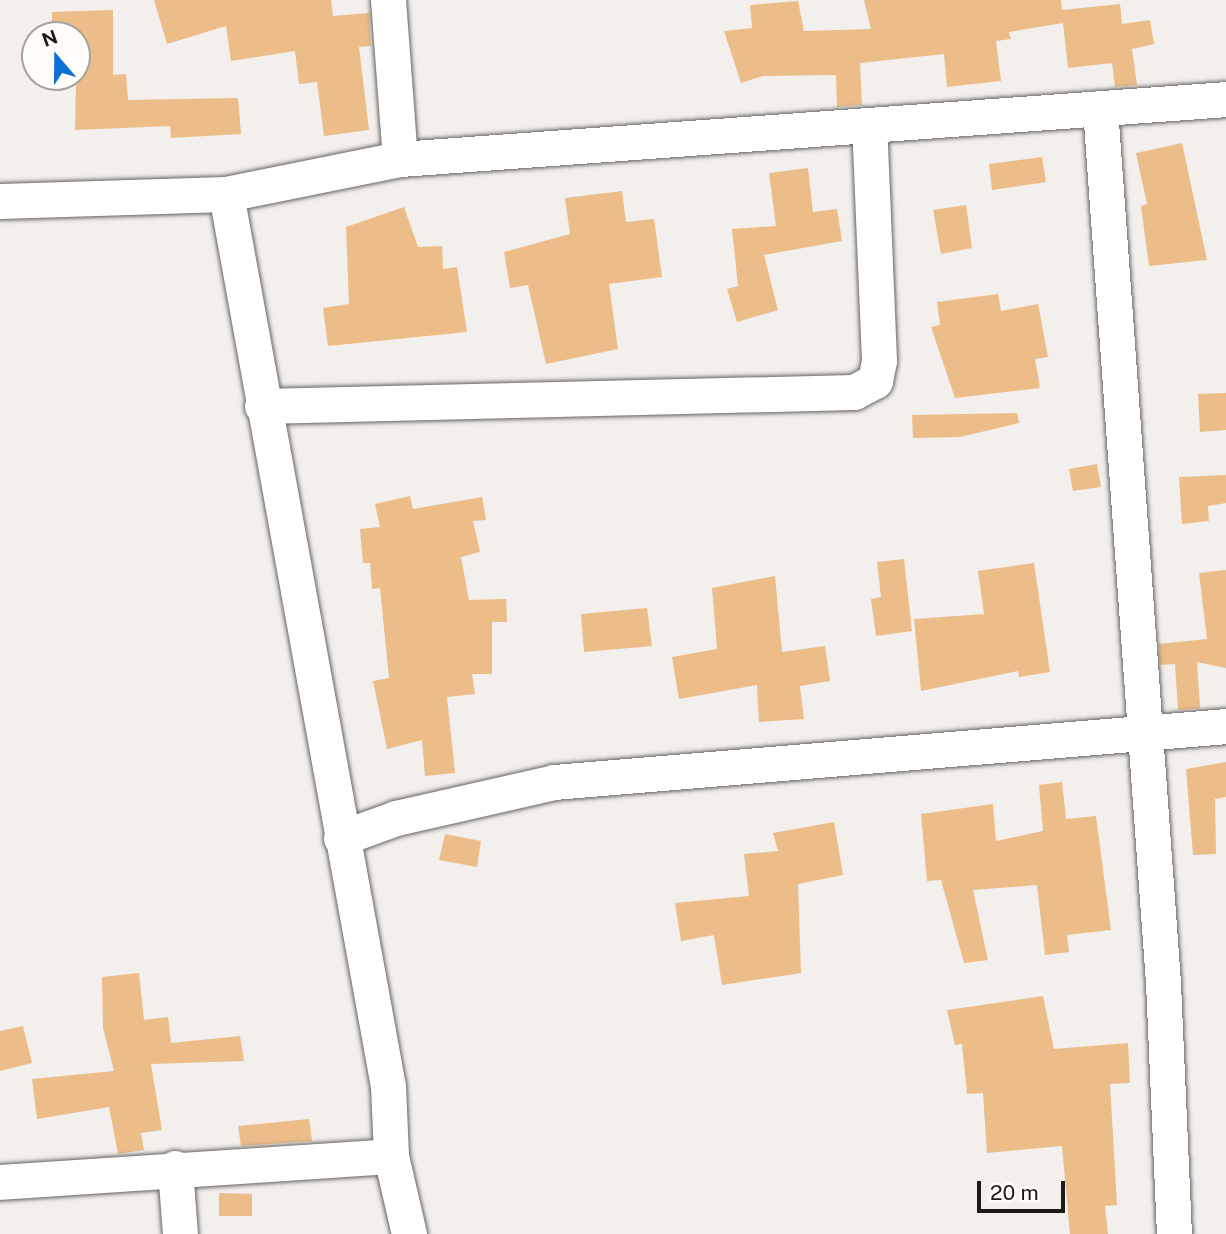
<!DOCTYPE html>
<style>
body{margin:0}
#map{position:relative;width:1226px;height:1234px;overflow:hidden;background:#f2efec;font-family:"Public Sans",sans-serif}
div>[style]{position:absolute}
.building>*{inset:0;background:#ecbd89}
.roads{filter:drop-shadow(0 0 2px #676462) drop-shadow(0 0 2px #676462)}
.street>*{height:35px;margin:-17.5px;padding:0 17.5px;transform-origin:17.5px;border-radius:17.5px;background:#fff}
span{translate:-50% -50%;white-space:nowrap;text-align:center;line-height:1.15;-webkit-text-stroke:6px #fffcf9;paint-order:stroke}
.north{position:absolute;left:21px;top:21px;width:70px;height:70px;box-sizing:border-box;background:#fffcf9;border:2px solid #a4a2a0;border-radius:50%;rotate:340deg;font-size:19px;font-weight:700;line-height:28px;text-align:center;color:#1c1b1a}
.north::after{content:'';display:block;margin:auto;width:24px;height:32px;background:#0e71da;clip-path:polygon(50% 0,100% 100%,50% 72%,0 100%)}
.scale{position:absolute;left:977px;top:1181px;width:88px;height:32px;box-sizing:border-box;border:4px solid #1c1b1a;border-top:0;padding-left:9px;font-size:21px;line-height:24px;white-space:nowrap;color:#1c1b1a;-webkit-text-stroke:5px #fffcf9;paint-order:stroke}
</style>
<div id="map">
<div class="building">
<div style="clip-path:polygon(154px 0,331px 0,333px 16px,369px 13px,371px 46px,359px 47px,369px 130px,324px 136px,317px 82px,299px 84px,295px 51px,231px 61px,226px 26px,167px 44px)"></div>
<div style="clip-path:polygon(864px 0,1061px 0,1062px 10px,1120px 4px,1122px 24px,1150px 20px,1154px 44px,1132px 49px,1137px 85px,1115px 87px,1112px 63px,1068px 68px,1063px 23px,1009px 32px,1011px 39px,996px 41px,1001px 81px,947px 87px,944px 54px,860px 63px,862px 105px,837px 107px,836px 75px,763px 76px,741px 83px,724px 31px,752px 28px,750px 5px,798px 1px,804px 31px,871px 29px)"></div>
<div style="clip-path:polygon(113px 10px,113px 75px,126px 74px,128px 100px,238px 98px,241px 134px,171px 138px,170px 126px,75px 130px,77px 35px,52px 35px,52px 12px)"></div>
<div style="clip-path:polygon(1182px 143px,1207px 260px,1149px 266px,1141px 206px,1147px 204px,1136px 153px)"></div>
<div style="clip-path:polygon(1042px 157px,1046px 182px,992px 190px,989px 164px)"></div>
<div style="clip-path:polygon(808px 168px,813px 212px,837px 209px,842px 241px,764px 255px,778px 310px,737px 322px,727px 289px,738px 286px,732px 229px,776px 226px,769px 173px)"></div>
<div style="clip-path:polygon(622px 191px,626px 222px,654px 219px,662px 277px,609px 284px,618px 349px,546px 364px,528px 285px,510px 288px,504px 252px,570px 234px,565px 198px)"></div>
<div style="clip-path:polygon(966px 205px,972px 248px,941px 254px,933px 210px)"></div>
<div style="clip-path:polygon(404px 207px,418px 247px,442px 246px,443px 269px,457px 267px,467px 332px,328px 346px,323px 308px,349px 304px,346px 227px)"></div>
<div style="clip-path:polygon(998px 294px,1001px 311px,1038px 304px,1048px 357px,1035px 359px,1040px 388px,955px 398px,931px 327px,940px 325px,937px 302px)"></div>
<div style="clip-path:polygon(1226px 393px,1226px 430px,1200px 432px,1198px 394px)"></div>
<div style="clip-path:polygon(1017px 413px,1019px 423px,960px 437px,913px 438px,912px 415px)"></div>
<div style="clip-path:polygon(1097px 464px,1101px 487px,1073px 491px,1069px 469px)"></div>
<div style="clip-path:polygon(1226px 475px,1226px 503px,1208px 506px,1209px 521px,1182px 524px,1179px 477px)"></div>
<div style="clip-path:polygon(410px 496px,413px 509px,482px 497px,486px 520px,473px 521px,480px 552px,461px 557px,469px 600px,506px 599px,507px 622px,492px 622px,492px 674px,472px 674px,475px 694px,447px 697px,455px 773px,425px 776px,422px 740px,387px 749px,373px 681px,389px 678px,380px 588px,372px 589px,370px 563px,363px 563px,360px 529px,380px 527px,375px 504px)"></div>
<div style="clip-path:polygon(904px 559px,912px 631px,876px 636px,871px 599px,881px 597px,877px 562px)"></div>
<div style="clip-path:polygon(1034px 563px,1050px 672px,1019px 677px,1018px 671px,921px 691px,914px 619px,984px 614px,978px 571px)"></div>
<div style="clip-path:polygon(1226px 570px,1226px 668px,1197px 662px,1200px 708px,1178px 710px,1175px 664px,1160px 665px,1159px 644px,1207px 639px,1199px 573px)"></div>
<div style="clip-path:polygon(775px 576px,782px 652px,825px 646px,830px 681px,800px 686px,804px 719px,759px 722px,757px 685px,679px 699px,672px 657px,717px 649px,712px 588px)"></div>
<div style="clip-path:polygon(647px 608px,652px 646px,584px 652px,581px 614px)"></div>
<div style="clip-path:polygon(1226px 762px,1226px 797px,1215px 799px,1216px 854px,1193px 855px,1186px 769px)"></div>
<div style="clip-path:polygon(1062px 782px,1066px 819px,1096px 816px,1111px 930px,1067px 935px,1069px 952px,1045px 955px,1037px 885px,973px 890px,988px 960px,964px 963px,941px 880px,927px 881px,921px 814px,993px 804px,996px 841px,1043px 831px,1039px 785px)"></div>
<div style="clip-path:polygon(834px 822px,843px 875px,798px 884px,801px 973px,722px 985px,714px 935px,681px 941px,675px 903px,749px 896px,744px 854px,778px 851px,773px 833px)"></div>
<div style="clip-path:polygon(445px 834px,481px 841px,477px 867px,439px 860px)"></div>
<div style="clip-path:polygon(139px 973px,144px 1020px,168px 1017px,171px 1043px,240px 1036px,244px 1061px,151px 1064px,162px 1130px,141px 1133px,144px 1150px,118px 1154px,109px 1107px,37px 1119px,32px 1079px,114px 1071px,103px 1028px,102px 977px)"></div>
<div style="clip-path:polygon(1043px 996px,1054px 1049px,1128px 1043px,1130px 1083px,1110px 1084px,1117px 1205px,1105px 1206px,1108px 1234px,1070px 1234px,1062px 1146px,987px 1153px,983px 1093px,967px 1094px,962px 1044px,955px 1045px,947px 1010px)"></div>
<div style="clip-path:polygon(23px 1026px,32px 1063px,0 1071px,0 1031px)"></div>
<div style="clip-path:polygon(309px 1119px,312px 1141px,241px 1146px,238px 1126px)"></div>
<div style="clip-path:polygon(219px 1193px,252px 1194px,252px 1216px,219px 1216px)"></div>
</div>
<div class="roads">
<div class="street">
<div style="left:388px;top:0;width:159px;rotate:85.7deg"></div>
<div style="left:1100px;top:108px;width:877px;rotate:85.88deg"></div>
<div style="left:1163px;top:983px;width:251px;rotate:87.5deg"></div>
<div style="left:226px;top:194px;width:907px;rotate:79.71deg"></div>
<div style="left:388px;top:1086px;width:70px;rotate:87.5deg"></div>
<div style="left:391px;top:1156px;width:80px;rotate:77deg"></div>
<div style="left:0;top:201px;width:226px;rotate:-1.8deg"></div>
<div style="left:226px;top:194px;width:177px;rotate:-11.4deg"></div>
<div style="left:400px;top:159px;width:828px;rotate:-4.15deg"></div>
<div style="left:262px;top:406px;width:592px;rotate:-1.35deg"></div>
<div style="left:854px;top:392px;width:24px;rotate:-28deg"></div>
<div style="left:875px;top:381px;width:21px;rotate:-79deg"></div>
<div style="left:879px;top:360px;width:235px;rotate:-92.4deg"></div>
<div style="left:341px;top:838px;width:59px;rotate:-20deg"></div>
<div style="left:396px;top:818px;width:162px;rotate:-12.8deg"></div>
<div style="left:554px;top:782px;width:674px;rotate:-4.76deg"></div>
<div style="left:175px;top:1168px;width:66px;rotate:85.7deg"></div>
<div style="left:0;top:1182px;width:392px;rotate:-3.8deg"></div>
</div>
</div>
<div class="north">N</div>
<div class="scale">20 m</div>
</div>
